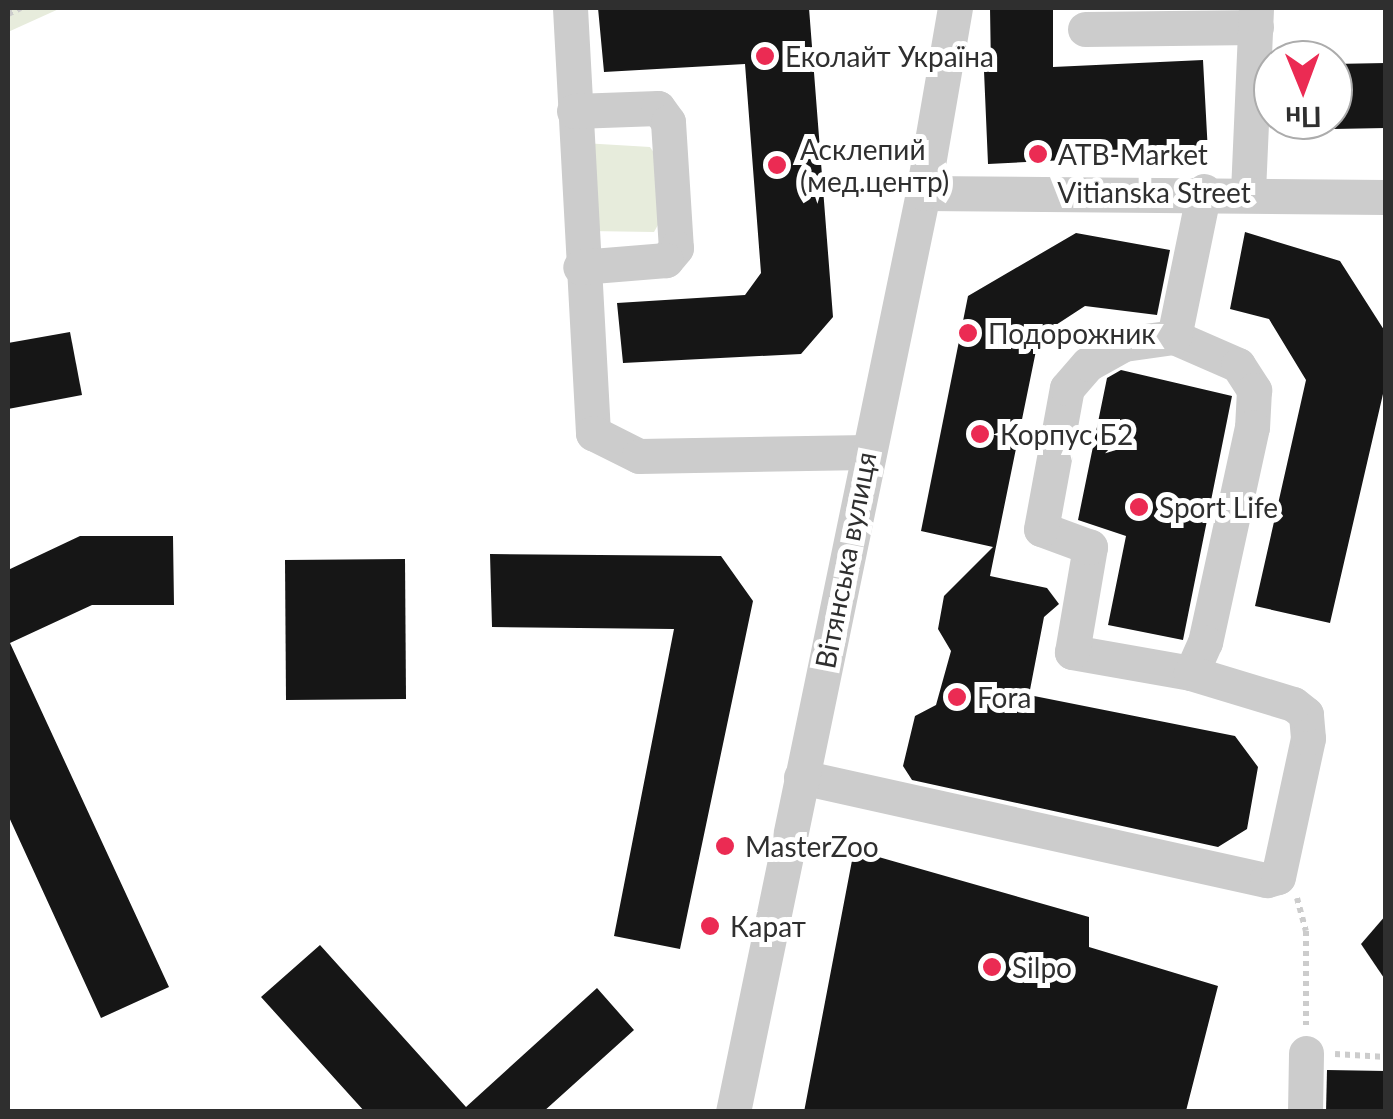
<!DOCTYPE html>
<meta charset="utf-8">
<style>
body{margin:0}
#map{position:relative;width:1393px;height:1119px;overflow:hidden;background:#fff;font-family:Lato,sans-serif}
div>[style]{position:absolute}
.green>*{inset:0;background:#e7ecdc}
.building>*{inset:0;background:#161616}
.path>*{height:6px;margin-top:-3px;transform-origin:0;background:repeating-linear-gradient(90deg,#ccc 0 5px,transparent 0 10px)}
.minor>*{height:35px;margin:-17.5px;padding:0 17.5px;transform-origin:17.5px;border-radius:17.5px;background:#ccc}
.dots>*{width:28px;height:28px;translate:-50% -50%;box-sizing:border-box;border:5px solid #fff;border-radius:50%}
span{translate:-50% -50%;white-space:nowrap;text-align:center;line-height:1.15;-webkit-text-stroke:10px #fff;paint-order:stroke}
.poi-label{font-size:28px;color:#2f2f2f}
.left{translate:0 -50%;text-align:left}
.street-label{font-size:28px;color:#2f2f2f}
.frame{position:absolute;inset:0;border:10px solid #2f2f2f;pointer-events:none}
.north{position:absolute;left:1253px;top:40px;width:100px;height:100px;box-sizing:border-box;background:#fff;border:2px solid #acacac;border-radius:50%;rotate:179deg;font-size:28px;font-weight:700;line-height:40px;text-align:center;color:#2f2f2f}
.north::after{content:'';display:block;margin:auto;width:35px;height:45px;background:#eb2b53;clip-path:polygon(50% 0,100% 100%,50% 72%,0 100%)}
</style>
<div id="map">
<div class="green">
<div style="clip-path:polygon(8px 8px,61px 8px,8px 32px)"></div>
<div style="clip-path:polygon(583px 143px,650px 147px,659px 160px,663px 216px,654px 232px,588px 231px)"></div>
</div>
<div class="building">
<div style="clip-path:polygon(598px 8px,809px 8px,833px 317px,801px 354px,623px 363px,617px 303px,745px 295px,761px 273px,745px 64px,604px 72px)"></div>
<div style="clip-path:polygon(990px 8px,1053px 8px,1053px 67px,1203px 60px,1208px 153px,988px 164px,984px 71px,991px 70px)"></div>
<div style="clip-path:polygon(1386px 63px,1386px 128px,1333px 129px,1333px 64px)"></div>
<div style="clip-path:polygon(1245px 232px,1340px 261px,1386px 333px,1386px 381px,1330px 623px,1255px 606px,1306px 380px,1269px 319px,1230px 309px)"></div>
<div style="clip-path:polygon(1076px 233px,1170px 250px,1157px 315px,1085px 306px,1039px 336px,990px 576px,1047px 588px,1059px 604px,1044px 617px,1029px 695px,1235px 736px,1258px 767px,1247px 829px,1218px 847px,912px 780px,903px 766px,915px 716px,936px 705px,951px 651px,938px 629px,944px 596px,993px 547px,921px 531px,968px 296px)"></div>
<div style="clip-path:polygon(70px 332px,82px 395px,8px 409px,8px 343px)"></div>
<div style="clip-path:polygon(1121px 370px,1232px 396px,1183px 640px,1108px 625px,1126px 536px,1078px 520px,1107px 378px)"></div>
<div style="clip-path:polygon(80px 536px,173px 536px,174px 605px,92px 605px,10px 643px,169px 987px,101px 1018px,8px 815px,8px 570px)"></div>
<div style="clip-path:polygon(490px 554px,721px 556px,753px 601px,680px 949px,614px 936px,674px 629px,492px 627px)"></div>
<div style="clip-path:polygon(405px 559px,406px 699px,286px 700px,285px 560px)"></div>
<div style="clip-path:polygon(854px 850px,1089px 917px,1089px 947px,1218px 986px,1186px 1111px,804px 1112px)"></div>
<div style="clip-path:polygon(1386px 915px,1386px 981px,1361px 944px)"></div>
<div style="clip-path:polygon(320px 945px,466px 1107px,597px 988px,634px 1030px,543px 1112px,365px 1112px,261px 997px)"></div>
<div style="clip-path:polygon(1327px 1070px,1386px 1071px,1386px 1112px,1326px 1112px)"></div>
</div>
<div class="path">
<div style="left:8px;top:14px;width:14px;rotate:-25deg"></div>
<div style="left:1297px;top:898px;width:34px;rotate:75deg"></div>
<div style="left:1306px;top:931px;width:94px;rotate:90deg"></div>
<div style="left:1335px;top:1054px;width:51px;rotate:3.4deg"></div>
</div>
<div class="minor">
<div style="left:570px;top:8px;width:426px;rotate:86.9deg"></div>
<div style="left:593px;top:433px;width:51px;rotate:26.6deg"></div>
<div style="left:639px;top:456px;width:228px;rotate:-1deg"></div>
<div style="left:1085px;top:29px;width:171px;rotate:-0.7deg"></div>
<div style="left:574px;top:111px;width:84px;rotate:-2deg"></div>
<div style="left:658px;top:108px;width:17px;rotate:54deg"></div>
<div style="left:668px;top:122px;width:126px;rotate:86.4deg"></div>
<div style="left:676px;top:248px;width:16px;rotate:130deg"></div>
<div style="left:666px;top:260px;width:86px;rotate:175.3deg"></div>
<div style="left:1248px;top:192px;width:184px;rotate:-87.5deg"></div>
<div style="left:923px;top:193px;width:463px;rotate:0.5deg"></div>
<div style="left:1174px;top:337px;width:70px;rotate:23.6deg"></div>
<div style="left:1238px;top:365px;width:30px;rotate:57deg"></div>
<div style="left:1254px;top:390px;width:37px;rotate:93deg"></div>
<div style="left:1252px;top:427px;width:220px;rotate:102.3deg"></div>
<div style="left:1205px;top:642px;width:34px;rotate:114deg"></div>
<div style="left:1191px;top:673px;width:121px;rotate:-170deg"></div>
<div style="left:1072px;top:652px;width:107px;rotate:-80.3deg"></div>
<div style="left:1090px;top:547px;width:52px;rotate:-159.8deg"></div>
<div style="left:1041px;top:529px;width:143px;rotate:-79.6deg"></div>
<div style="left:1067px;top:388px;width:32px;rotate:-49deg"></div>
<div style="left:1088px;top:364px;width:41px;rotate:-29.1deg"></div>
<div style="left:1124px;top:344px;width:50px;rotate:-8deg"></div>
<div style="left:1174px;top:337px;width:149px;rotate:-78.4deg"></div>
<div style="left:801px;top:777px;width:477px;rotate:12.5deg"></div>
<div style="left:1267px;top:880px;width:11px;rotate:-15deg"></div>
<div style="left:1278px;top:877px;width:142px;rotate:-77.8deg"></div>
<div style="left:1308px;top:738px;width:24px;rotate:-95deg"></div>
<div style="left:1306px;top:714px;width:16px;rotate:-142deg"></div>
<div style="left:1293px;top:704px;width:107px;rotate:-163.1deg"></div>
<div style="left:733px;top:1112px;width:938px;rotate:-78.32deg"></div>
<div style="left:923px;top:193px;width:188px;rotate:-80.2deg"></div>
<div style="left:1305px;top:1112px;width:59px;rotate:-89deg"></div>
</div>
<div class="dots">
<div style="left:765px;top:56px;background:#eb2b53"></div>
<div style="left:1038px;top:154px;background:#eb2b53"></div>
<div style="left:777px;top:165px;background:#eb2b53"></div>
<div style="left:968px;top:333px;background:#eb2b53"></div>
<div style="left:980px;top:434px;background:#eb2b53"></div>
<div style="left:1139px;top:507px;background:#eb2b53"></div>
<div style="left:957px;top:697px;background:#eb2b53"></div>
<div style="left:725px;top:846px;background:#eb2b53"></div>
<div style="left:710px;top:926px;background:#eb2b53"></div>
<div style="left:992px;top:967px;background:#eb2b53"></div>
</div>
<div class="poi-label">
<span class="left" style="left:785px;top:56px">Еколайт Україна</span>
<span class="left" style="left:800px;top:165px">Асклепий<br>(мед.центр)</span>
<span class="left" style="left:1058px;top:154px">ATB-Market</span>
<span class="left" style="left:988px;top:333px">Подорожник</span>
<span class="left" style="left:1000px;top:434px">Корпус Б2</span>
<span class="left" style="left:1159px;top:507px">Sport Life</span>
<span class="left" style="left:977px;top:697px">Fora</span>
<span class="left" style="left:745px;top:846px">MasterZoo</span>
<span class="left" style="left:730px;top:926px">Карат</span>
<span class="left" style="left:1012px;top:967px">Silpo</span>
</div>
<div class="street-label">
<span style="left:1154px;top:192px">Vitianska Street</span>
<span style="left:845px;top:560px;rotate:-79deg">Вітянська вулиця</span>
</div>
<div class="frame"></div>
<div class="north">Пн</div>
</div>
